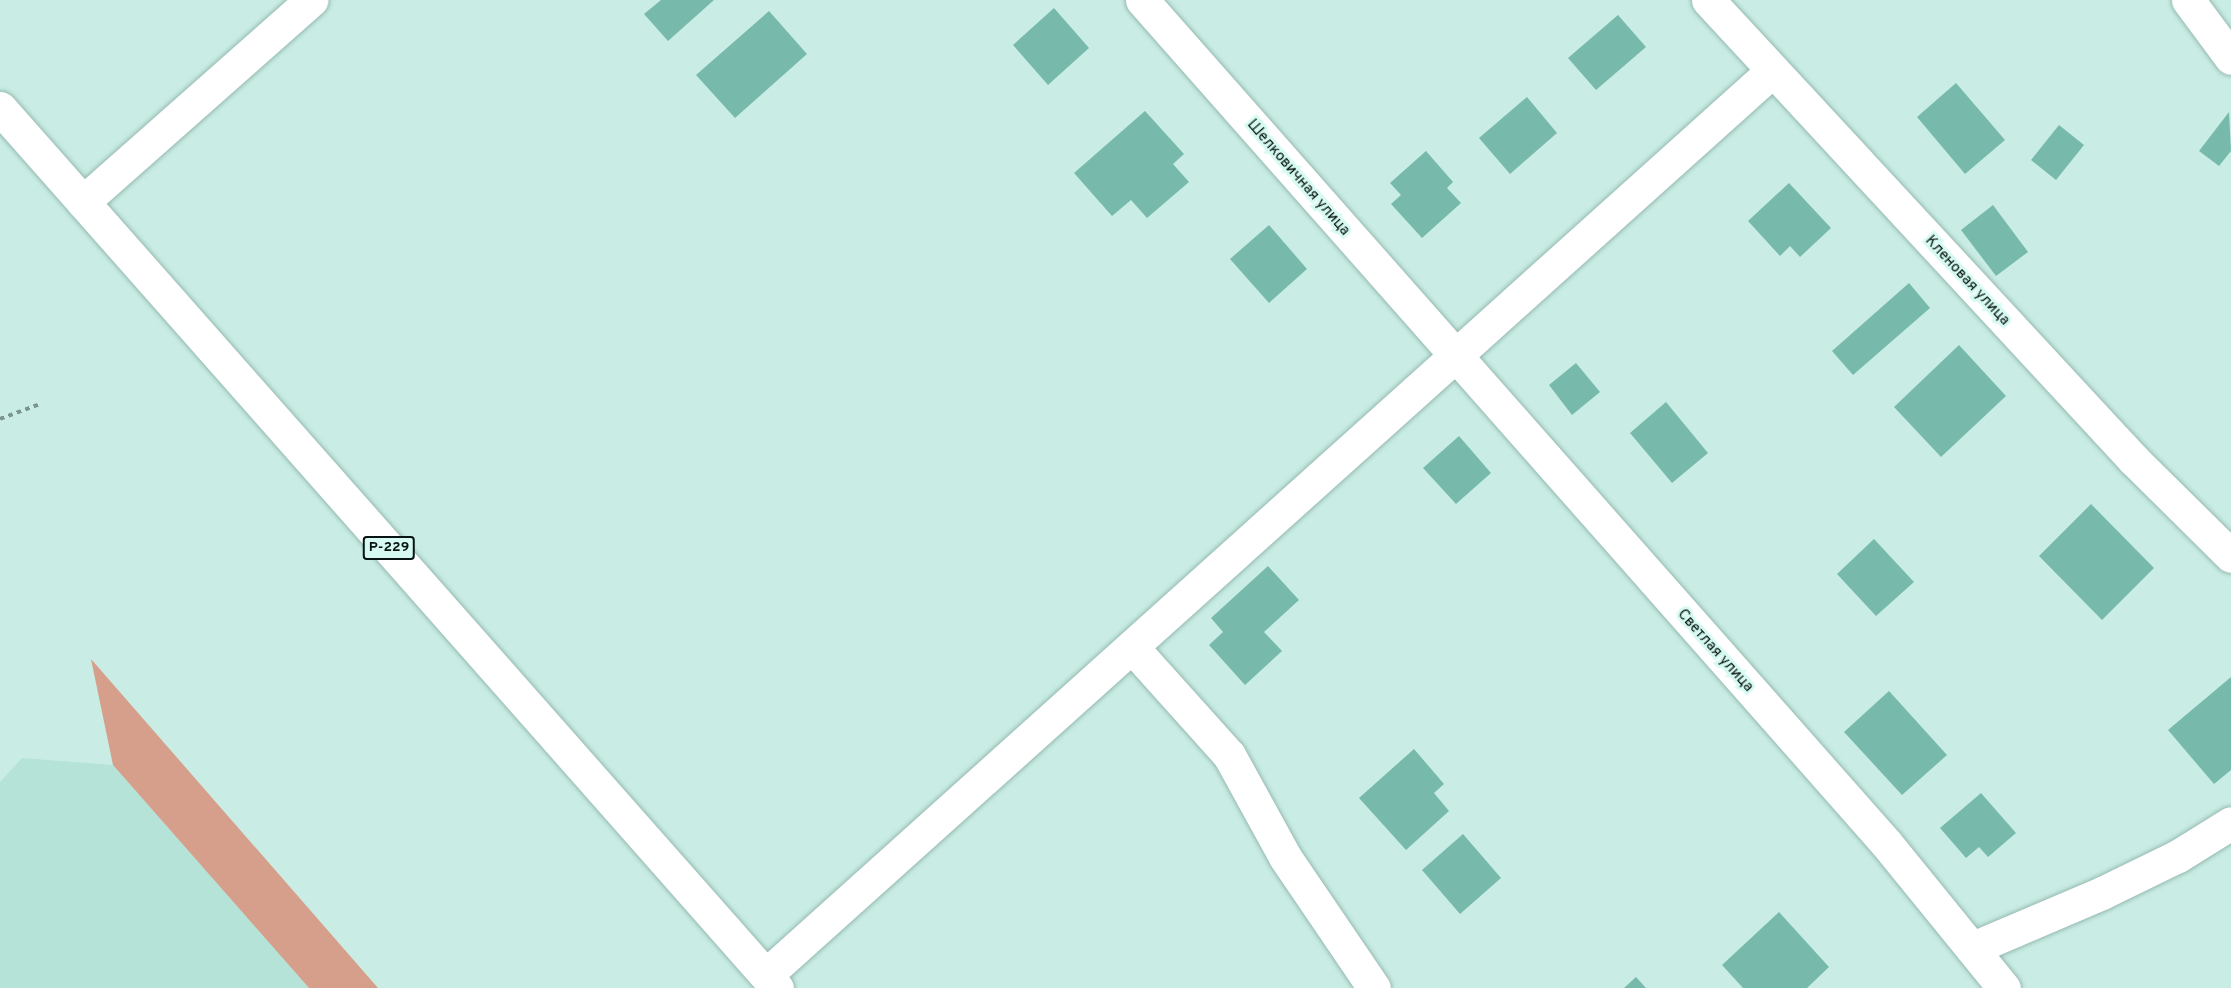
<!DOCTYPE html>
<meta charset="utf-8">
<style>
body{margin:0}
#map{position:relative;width:2231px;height:988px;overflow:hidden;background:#c9ede4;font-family:Overpass,sans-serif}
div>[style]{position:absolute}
.built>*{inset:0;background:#b6e3d8}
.forest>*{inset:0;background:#d69f8b}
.building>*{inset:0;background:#77baac}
.path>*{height:4px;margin-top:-2px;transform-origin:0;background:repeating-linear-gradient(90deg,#7b968f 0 4.5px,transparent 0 9px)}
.roads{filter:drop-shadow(0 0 2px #96b9b1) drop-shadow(0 0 2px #96b9b1)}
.minor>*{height:33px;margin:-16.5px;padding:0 16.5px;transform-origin:16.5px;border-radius:16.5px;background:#fff}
.major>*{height:33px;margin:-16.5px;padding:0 16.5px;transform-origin:16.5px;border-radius:16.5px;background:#fff}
span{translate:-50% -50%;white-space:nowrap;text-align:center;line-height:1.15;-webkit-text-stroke:6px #d6faf1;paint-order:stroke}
.shield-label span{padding:2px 4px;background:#d6faf1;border:2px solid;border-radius:4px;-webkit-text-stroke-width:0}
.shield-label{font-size:14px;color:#071411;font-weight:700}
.street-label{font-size:15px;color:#071411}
</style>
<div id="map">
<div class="built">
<div style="clip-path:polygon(22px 758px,113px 765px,309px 988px,0 988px,0 782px)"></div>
</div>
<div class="forest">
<div style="clip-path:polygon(91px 659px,378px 988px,309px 988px,113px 765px)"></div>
</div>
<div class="building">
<div style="clip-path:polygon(661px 0,714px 0,668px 41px,644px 14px)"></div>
<div style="clip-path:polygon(1054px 8px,1089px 48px,1048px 85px,1013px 45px)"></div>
<div style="clip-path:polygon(769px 11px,807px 54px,735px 118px,696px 75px)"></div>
<div style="clip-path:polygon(1618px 15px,1646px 47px,1596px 90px,1568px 58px)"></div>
<div style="clip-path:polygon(1956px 83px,2005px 140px,1965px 174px,1917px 117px)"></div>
<div style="clip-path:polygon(1527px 97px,1557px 133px,1510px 174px,1479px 138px)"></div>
<div style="clip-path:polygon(1145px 111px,1184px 154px,1173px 164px,1189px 182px,1147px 218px,1131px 200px,1112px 216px,1074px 173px)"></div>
<div style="clip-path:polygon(2229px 112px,2231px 151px,2219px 166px,2199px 151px)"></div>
<div style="clip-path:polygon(2059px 125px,2084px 145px,2056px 180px,2031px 160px)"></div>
<div style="clip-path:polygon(1426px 151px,1453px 182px,1447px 188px,1461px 203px,1422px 238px,1391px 204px,1401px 195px,1390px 183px)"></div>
<div style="clip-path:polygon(1789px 183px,1831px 228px,1800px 257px,1790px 246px,1780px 256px,1748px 221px)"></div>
<div style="clip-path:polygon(1993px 205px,2028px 252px,1996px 276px,1961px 230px)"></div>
<div style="clip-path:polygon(1269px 225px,1307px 269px,1269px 303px,1230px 259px)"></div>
<div style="clip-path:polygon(1909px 283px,1930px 308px,1853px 375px,1832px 351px)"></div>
<div style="clip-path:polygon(1959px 345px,2006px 396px,1941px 457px,1894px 407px)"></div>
<div style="clip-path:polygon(1576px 363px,1600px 392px,1572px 415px,1549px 385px)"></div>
<div style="clip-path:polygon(1666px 402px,1708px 453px,1672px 483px,1630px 433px)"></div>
<div style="clip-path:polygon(1459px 436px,1491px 473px,1456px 504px,1423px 468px)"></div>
<div style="clip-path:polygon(2091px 504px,2154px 568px,2102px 620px,2039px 556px)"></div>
<div style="clip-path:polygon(1874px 539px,1914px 582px,1876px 616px,1837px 574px)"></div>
<div style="clip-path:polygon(1268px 566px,1299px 600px,1264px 632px,1282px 651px,1245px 685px,1209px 645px,1223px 632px,1211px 618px)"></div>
<div style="clip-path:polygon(2231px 677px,2231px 770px,2214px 784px,2168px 730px)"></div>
<div style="clip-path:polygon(1889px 691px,1947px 755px,1902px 795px,1844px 732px)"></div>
<div style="clip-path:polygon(1414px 749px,1444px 784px,1434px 793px,1449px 811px,1406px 850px,1359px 798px)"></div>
<div style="clip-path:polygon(1981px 793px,2016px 833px,1988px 857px,1979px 847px,1966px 858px,1940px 828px)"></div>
<div style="clip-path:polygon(1463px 834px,1501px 878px,1460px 914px,1422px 870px)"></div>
<div style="clip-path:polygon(1779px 912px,1829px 967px,1807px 988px,1743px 988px,1722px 965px)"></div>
<div style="clip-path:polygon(1636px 977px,1646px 988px,1624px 988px)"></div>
</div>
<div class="path">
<div style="left:0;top:419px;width:43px;rotate:-20.6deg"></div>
</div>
<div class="roads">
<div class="minor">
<div style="left:1142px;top:0;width:1124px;rotate:48.57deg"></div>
<div style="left:1886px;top:843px;width:187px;rotate:50.9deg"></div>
<div style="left:1708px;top:0;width:627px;rotate:47.2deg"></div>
<div style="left:2134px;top:460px;width:136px;rotate:44.7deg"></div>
<div style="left:2188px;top:0;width:72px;rotate:53.4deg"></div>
<div style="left:83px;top:202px;width:305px;rotate:-41.5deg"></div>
<div style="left:1132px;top:647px;width:145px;rotate:48.1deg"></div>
<div style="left:1229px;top:755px;width:116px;rotate:61.2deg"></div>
<div style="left:1285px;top:857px;width:158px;rotate:55.8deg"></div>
<div style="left:1973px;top:948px;width:140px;rotate:-23.1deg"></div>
<div style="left:2102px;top:893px;width:85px;rotate:-26deg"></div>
<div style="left:2178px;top:856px;width:62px;rotate:-31.9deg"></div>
<div style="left:766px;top:975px;width:1352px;rotate:-41.94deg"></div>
</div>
<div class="major">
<div style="left:0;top:108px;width:1174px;rotate:48.56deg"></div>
</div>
</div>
<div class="shield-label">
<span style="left:389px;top:548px">Р-229</span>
</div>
<div class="street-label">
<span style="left:1298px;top:178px;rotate:49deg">Шелковичная улица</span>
<span style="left:1967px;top:281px;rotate:47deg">Кленовая улица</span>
<span style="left:1715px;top:651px;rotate:48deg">Светлая улица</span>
</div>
</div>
